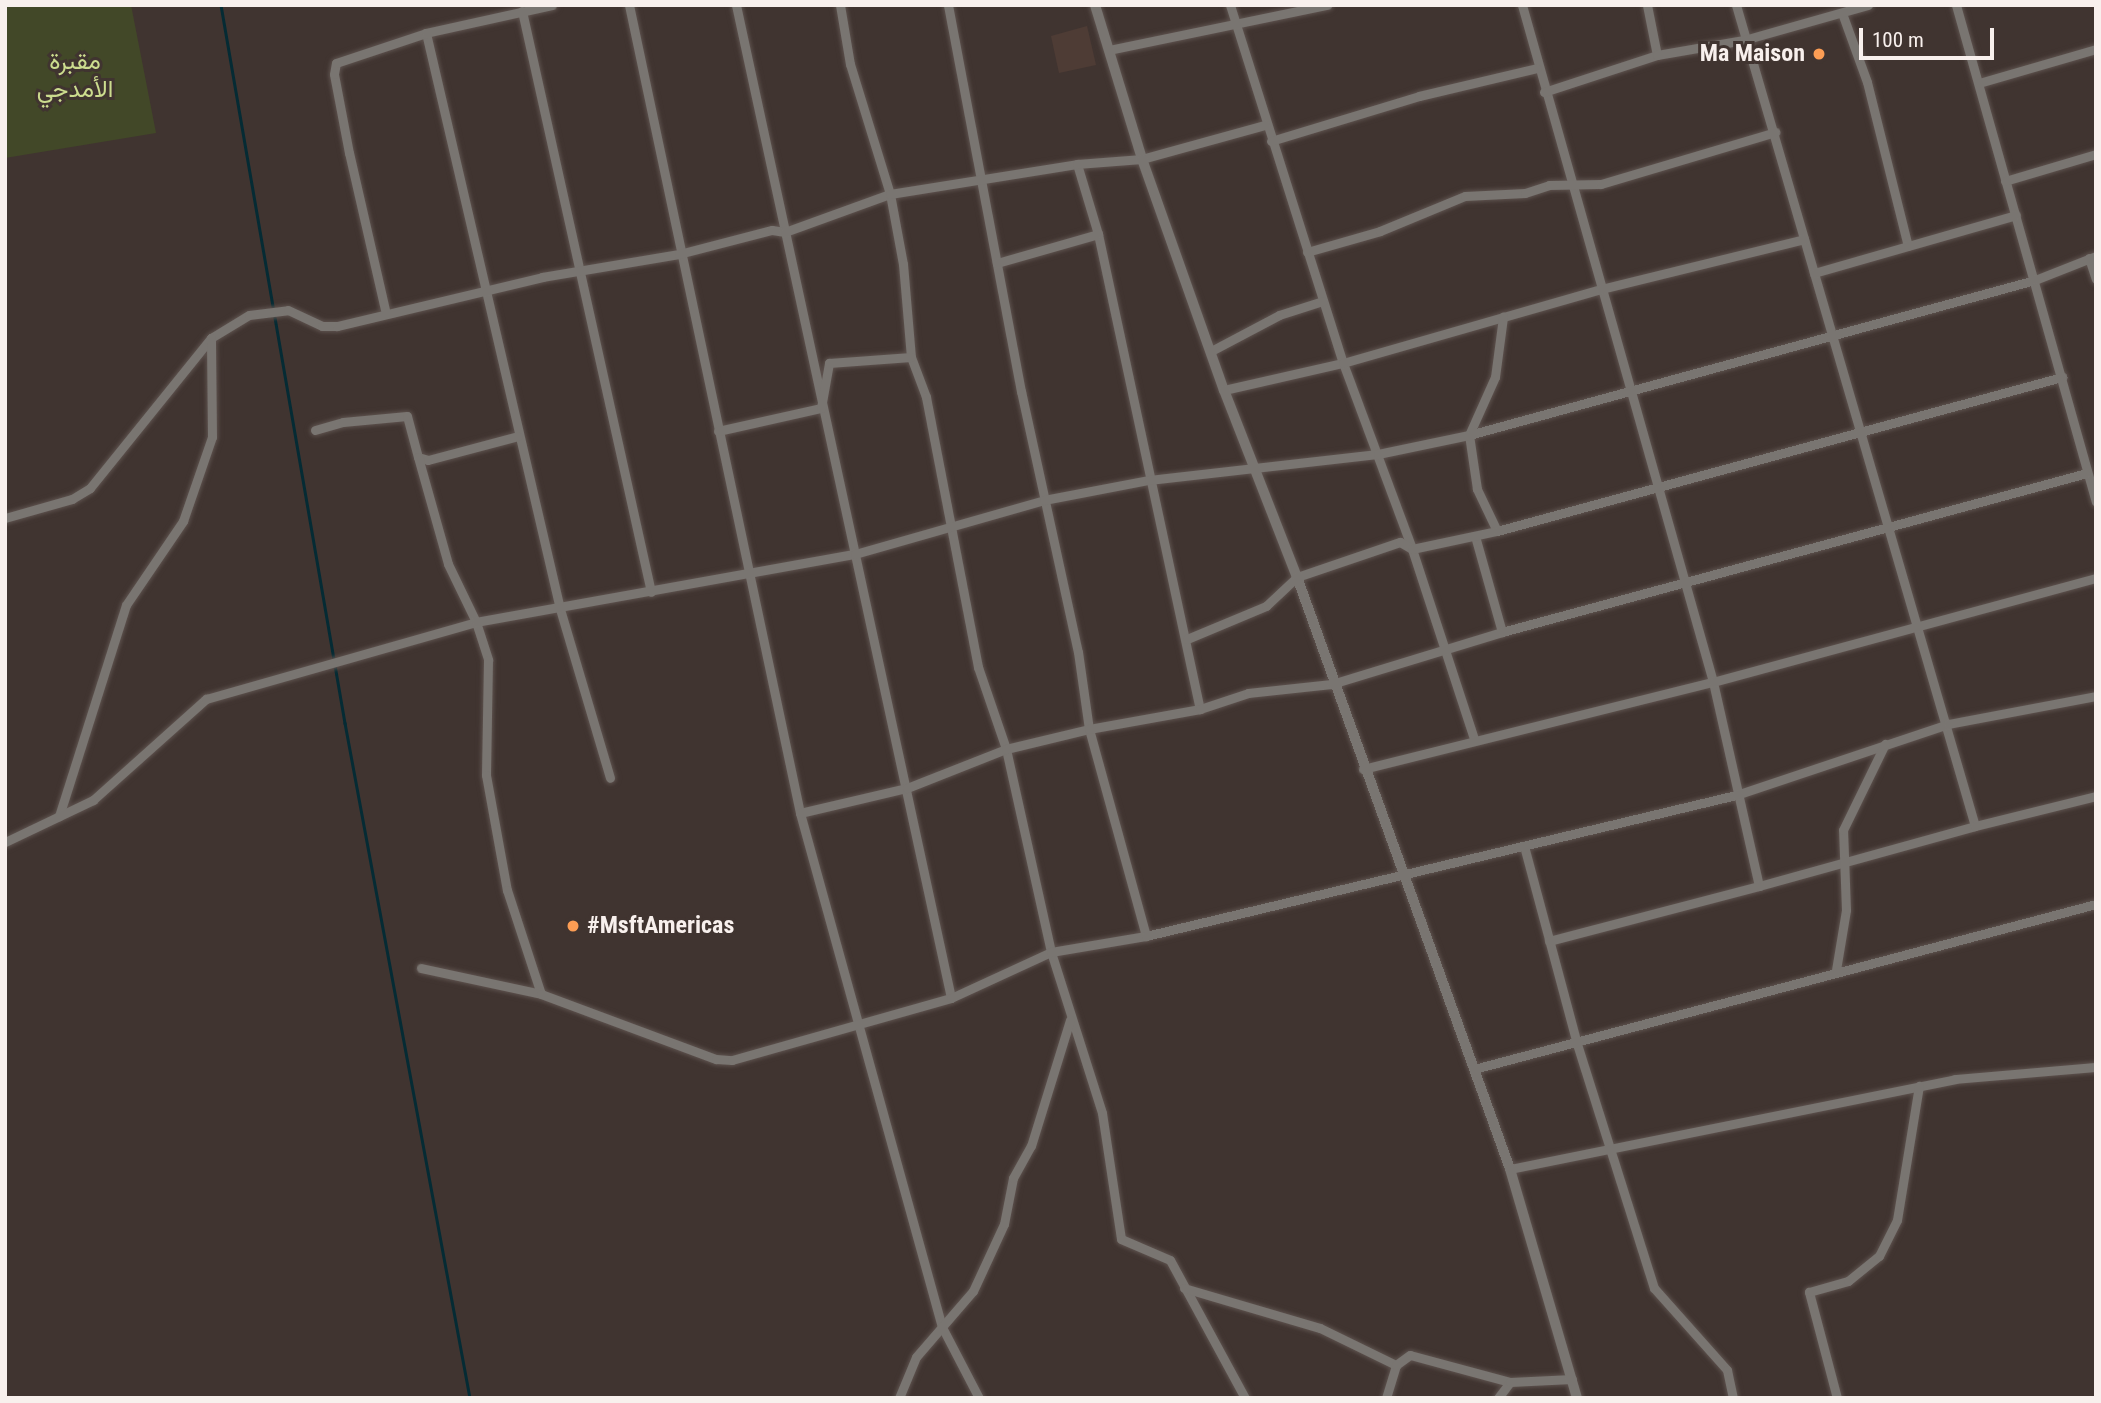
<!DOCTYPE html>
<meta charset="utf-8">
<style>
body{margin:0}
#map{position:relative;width:2101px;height:1403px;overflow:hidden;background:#403430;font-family:"Roboto Condensed",Vazirmatn,sans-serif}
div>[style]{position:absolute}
.built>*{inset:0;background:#4e3c35}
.green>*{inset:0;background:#424828}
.stream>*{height:2.5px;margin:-1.25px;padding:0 1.25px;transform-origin:1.25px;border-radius:1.25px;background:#052b34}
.roads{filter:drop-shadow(0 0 2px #5d524e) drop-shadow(0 0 2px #5d524e)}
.minor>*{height:9px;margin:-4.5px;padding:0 4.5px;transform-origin:4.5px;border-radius:4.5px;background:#797571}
.tertiary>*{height:10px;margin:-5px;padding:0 5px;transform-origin:5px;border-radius:5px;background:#797571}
.dots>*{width:19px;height:19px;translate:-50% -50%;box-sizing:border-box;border:4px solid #403430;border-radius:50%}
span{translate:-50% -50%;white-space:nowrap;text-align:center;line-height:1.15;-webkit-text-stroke:6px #403430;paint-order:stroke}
.poi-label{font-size:24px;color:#f8f0ed;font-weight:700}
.right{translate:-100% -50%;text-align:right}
.left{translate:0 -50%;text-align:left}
.park-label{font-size:24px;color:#ccdc8e}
.frame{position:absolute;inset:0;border:7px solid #f8f0ed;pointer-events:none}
.scale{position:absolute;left:1859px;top:28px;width:135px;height:32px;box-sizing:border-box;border:4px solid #f8f0ed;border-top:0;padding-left:9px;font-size:21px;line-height:24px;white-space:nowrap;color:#f8f0ed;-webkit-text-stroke:5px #403430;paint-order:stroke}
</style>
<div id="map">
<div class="built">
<div style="clip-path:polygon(1087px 26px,1096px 65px,1059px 73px,1051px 36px)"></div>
</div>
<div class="green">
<div style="clip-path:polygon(5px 5px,131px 5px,156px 133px,5px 158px)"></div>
</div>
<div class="stream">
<div style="left:221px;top:5px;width:729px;rotate:80.2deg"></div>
<div style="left:345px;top:723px;width:686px;rotate:79.51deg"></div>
</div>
<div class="roads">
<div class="minor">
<div style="left:629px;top:5px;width:826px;rotate:78.05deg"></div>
<div style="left:800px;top:813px;width:533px;rotate:74.56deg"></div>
<div style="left:942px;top:1327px;width:80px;rotate:62.5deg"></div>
<div style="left:736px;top:5px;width:1016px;rotate:77.78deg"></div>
<div style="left:840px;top:5px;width:60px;rotate:80.4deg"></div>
<div style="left:850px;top:64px;width:136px;rotate:72.9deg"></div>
<div style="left:890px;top:194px;width:71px;rotate:79.5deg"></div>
<div style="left:903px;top:264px;width:93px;rotate:85.1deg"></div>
<div style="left:911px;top:357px;width:43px;rotate:69.4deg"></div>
<div style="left:926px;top:397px;width:275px;rotate:79.1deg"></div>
<div style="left:978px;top:667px;width:87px;rotate:71.1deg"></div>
<div style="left:1006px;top:749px;width:208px;rotate:77.5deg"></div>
<div style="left:1051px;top:952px;width:169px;rotate:72.4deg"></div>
<div style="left:1102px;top:1113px;width:127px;rotate:81.4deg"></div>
<div style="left:1121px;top:1239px;width:53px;rotate:23.2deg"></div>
<div style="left:1170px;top:1260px;width:157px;rotate:61.5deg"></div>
<div style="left:948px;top:5px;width:393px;rotate:79.3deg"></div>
<div style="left:1021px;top:391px;width:267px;rotate:77.7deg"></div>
<div style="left:1078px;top:652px;width:78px;rotate:81.9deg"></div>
<div style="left:1089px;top:729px;width:215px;rotate:74.6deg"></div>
<div style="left:1230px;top:5px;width:375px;rotate:72.5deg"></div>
<div style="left:1343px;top:363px;width:198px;rotate:69.6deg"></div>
<div style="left:1412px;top:549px;width:200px;rotate:71.9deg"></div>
<div style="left:1522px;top:5px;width:703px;rotate:74.24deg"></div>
<div style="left:1713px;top:682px;width:209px;rotate:77.3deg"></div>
<div style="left:1759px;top:886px;width:224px;rotate:-15.5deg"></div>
<div style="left:1647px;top:5px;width:51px;rotate:78.7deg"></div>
<div style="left:1736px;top:5px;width:855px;rotate:73.77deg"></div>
<div style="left:1975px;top:826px;width:125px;rotate:-13.9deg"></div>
<div style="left:1956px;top:5px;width:516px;rotate:74.27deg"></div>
<div style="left:522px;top:11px;width:595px;rotate:77.48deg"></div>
<div style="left:1842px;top:13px;width:73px;rotate:70.1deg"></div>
<div style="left:1867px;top:82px;width:169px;rotate:76deg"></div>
<div style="left:426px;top:33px;width:591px;rotate:76.9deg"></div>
<div style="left:560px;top:609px;width:176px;rotate:73.5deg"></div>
<div style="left:1109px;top:50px;width:223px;rotate:-11.7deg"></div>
<div style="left:1979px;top:83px;width:122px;rotate:-16.2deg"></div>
<div style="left:1544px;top:92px;width:119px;rotate:-18.1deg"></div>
<div style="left:1657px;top:55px;width:88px;rotate:-9.8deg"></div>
<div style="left:1744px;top:40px;width:129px;rotate:-15.8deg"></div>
<div style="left:1271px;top:141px;width:155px;rotate:-16.9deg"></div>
<div style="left:1419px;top:96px;width:121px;rotate:-13.3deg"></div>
<div style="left:1077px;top:164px;width:73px;rotate:73.3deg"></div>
<div style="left:1098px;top:234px;width:486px;rotate:77.9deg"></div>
<div style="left:2005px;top:181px;width:95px;rotate:-16.5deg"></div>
<div style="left:1307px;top:252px;width:76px;rotate:-16deg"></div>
<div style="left:1380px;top:231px;width:92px;rotate:-22.4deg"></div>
<div style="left:1465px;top:196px;width:60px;rotate:-2.9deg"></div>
<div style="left:1525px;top:193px;width:25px;rotate:-18deg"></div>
<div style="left:1549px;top:185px;width:52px;rotate:-1.1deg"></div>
<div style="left:1601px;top:184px;width:182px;rotate:-16.6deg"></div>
<div style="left:2089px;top:258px;width:22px;rotate:72deg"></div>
<div style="left:997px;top:263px;width:105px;rotate:-16deg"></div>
<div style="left:1814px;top:273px;width:210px;rotate:-16deg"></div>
<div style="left:386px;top:314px;width:165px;rotate:-102.9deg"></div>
<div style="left:349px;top:153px;width:80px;rotate:-100.8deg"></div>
<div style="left:334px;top:74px;width:11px;rotate:-80deg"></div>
<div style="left:336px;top:63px;width:95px;rotate:-18.4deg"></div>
<div style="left:426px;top:33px;width:129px;rotate:-12.5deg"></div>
<div style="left:1213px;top:350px;width:75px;rotate:-27.9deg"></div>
<div style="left:1279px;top:315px;width:46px;rotate:-17.7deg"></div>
<div style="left:1224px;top:390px;width:122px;rotate:-12.8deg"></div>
<div style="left:1343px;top:363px;width:268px;rotate:-16deg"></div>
<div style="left:1601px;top:289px;width:209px;rotate:-13.8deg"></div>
<div style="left:315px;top:430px;width:29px;rotate:-16deg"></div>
<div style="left:343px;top:422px;width:64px;rotate:-5.4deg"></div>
<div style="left:407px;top:416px;width:42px;rotate:75deg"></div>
<div style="left:418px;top:457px;width:10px;rotate:17deg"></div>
<div style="left:428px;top:460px;width:93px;rotate:-14.9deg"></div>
<div style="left:718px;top:431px;width:106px;rotate:-12.6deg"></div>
<div style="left:821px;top:408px;width:46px;rotate:-79.9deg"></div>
<div style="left:829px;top:363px;width:82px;rotate:-4.2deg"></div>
<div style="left:418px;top:457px;width:111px;rotate:74.3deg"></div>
<div style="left:448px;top:564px;width:64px;rotate:64.2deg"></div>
<div style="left:476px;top:622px;width:40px;rotate:72deg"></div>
<div style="left:488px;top:660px;width:115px;rotate:91deg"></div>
<div style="left:486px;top:775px;width:117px;rotate:79.7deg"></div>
<div style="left:507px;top:890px;width:109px;rotate:71.9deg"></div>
<div style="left:5px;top:518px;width:70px;rotate:-15.8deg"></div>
<div style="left:72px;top:499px;width:21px;rotate:-31deg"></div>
<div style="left:90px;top:488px;width:193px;rotate:-51.1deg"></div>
<div style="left:211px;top:338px;width:44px;rotate:-31.2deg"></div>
<div style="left:249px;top:315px;width:39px;rotate:-7deg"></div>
<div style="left:288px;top:310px;width:38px;rotate:25deg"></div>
<div style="left:322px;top:326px;width:15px"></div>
<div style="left:337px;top:326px;width:211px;rotate:-13.4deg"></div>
<div style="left:542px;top:277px;width:139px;rotate:-9.5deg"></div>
<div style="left:679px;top:254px;width:96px;rotate:-14.5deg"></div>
<div style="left:772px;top:230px;width:13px;rotate:9deg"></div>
<div style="left:785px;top:232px;width:112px;rotate:-19.9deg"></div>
<div style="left:890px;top:194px;width:189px;rotate:-9.1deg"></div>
<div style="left:1077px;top:164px;width:65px;rotate:-4.4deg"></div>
<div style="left:1142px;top:159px;width:128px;rotate:-15.5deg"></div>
<div style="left:1497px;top:531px;width:47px;rotate:-115.5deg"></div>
<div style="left:1477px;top:489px;width:55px;rotate:-98.4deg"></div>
<div style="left:1469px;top:435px;width:64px;rotate:-65.9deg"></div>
<div style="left:1495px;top:377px;width:61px;rotate:-82.4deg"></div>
<div style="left:1475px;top:536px;width:100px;rotate:74.3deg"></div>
<div style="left:1187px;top:639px;width:86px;rotate:-22.7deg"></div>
<div style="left:1266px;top:606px;width:42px;rotate:-43.1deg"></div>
<div style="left:1297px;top:577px;width:109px;rotate:-18.8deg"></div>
<div style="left:1400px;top:542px;width:14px;rotate:30deg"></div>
<div style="left:1412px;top:549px;width:87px;rotate:-12deg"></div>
<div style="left:1497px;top:531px;width:586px;rotate:-15.25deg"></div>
<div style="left:1363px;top:769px;width:361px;rotate:-14deg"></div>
<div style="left:1713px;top:682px;width:397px;rotate:-15.2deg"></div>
<div style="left:800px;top:813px;width:110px;rotate:-13.2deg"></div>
<div style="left:907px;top:788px;width:106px;rotate:-21.5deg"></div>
<div style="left:1006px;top:749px;width:85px;rotate:-13.5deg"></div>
<div style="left:1089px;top:729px;width:113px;rotate:-10.2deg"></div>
<div style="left:1200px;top:709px;width:51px;rotate:-18.4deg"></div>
<div style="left:1248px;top:693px;width:84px;rotate:-6.1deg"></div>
<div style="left:1332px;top:684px;width:178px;rotate:-17deg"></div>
<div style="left:1502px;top:632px;width:606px;rotate:-15.21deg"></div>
<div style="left:59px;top:816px;width:221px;rotate:-72.4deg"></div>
<div style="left:126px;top:605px;width:102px;rotate:-55.8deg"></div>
<div style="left:183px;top:521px;width:89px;rotate:-71deg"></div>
<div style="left:212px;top:437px;width:99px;rotate:-90.6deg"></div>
<div style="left:5px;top:842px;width:98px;rotate:-25.5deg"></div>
<div style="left:93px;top:800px;width:152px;rotate:-41.8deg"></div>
<div style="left:206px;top:699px;width:281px;rotate:-15.9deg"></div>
<div style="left:476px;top:622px;width:385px;rotate:-10.2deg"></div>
<div style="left:855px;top:554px;width:197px;rotate:-15.9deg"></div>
<div style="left:1044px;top:500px;width:107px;rotate:-10.8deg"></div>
<div style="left:1149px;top:480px;width:230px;rotate:-6.5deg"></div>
<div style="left:1378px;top:454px;width:93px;rotate:-11.8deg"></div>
<div style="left:1469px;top:435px;width:587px;rotate:-15.32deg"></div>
<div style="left:2035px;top:280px;width:66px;rotate:-21.5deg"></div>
<div style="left:1524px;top:846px;width:205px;rotate:75deg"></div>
<div style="left:1577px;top:1044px;width:256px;rotate:72.5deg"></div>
<div style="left:1654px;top:1288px;width:110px;rotate:48.3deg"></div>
<div style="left:1727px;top:1370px;width:29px;rotate:78deg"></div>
<div style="left:1549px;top:941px;width:217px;rotate:-14.7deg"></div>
<div style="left:421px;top:968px;width:123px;rotate:12.2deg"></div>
<div style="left:541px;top:994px;width:187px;rotate:20.4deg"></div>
<div style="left:716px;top:1059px;width:16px;rotate:4deg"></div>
<div style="left:732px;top:1060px;width:228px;rotate:-15.8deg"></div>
<div style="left:951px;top:998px;width:110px;rotate:-24.7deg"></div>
<div style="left:1051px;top:952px;width:96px;rotate:-9.6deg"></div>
<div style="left:1146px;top:936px;width:607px;rotate:-13.44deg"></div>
<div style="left:1736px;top:795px;width:224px;rotate:-18.5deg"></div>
<div style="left:1948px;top:724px;width:151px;rotate:-10.7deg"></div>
<div style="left:1836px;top:970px;width:61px;rotate:-80.5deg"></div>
<div style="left:1846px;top:910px;width:80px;rotate:-92.1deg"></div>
<div style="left:1843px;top:830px;width:96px;rotate:-64deg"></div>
<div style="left:1474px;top:1069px;width:644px;rotate:-14.86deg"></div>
<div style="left:1510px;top:1169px;width:454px;rotate:-11.4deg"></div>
<div style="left:1955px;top:1079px;width:142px;rotate:-4.9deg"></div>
<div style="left:1184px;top:1288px;width:142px;rotate:16.4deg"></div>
<div style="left:1320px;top:1328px;width:85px;rotate:26deg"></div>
<div style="left:899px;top:1398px;width:44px;rotate:-67.5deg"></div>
<div style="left:916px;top:1357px;width:87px;rotate:-49.2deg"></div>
<div style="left:973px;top:1291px;width:74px;rotate:-65.2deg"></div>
<div style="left:1004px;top:1224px;width:47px;rotate:-78.9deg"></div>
<div style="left:1013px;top:1178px;width:37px;rotate:-61deg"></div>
<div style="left:1031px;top:1146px;width:132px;rotate:-72.8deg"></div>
<div style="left:1386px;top:1398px;width:34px;rotate:-73deg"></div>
<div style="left:1396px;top:1365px;width:17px;rotate:-36deg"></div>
<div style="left:1410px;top:1355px;width:104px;rotate:15.1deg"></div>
<div style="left:1498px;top:1398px;width:20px;rotate:-53deg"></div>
<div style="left:1510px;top:1382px;width:62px;rotate:-2.8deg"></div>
<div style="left:1837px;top:1398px;width:110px;rotate:-104.8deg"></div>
<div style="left:1809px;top:1292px;width:41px;rotate:-15.8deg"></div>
<div style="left:1848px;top:1281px;width:40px;rotate:-39deg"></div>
<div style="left:1879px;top:1256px;width:40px;rotate:-63.4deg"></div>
<div style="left:1897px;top:1220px;width:136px;rotate:-80.7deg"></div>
</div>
<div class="tertiary">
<div style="left:1095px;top:5px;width:161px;rotate:73deg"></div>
<div style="left:1142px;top:159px;width:245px;rotate:70.5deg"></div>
<div style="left:1224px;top:390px;width:201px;rotate:68.7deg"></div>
<div style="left:1297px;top:577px;width:629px;rotate:70.21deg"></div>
<div style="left:1510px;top:1169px;width:239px;rotate:73.7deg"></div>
</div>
</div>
<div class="dots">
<div style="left:1819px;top:54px;background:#fc9d54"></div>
<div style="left:573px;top:926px;background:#fc9d54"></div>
</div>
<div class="poi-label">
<span class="right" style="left:1805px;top:54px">Ma Maison</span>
<span class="left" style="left:587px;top:926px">#MsftAmericas</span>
</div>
<div class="park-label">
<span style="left:75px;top:76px">مقبرة<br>الأمدجي</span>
</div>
<div class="frame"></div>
<div class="scale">100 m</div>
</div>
